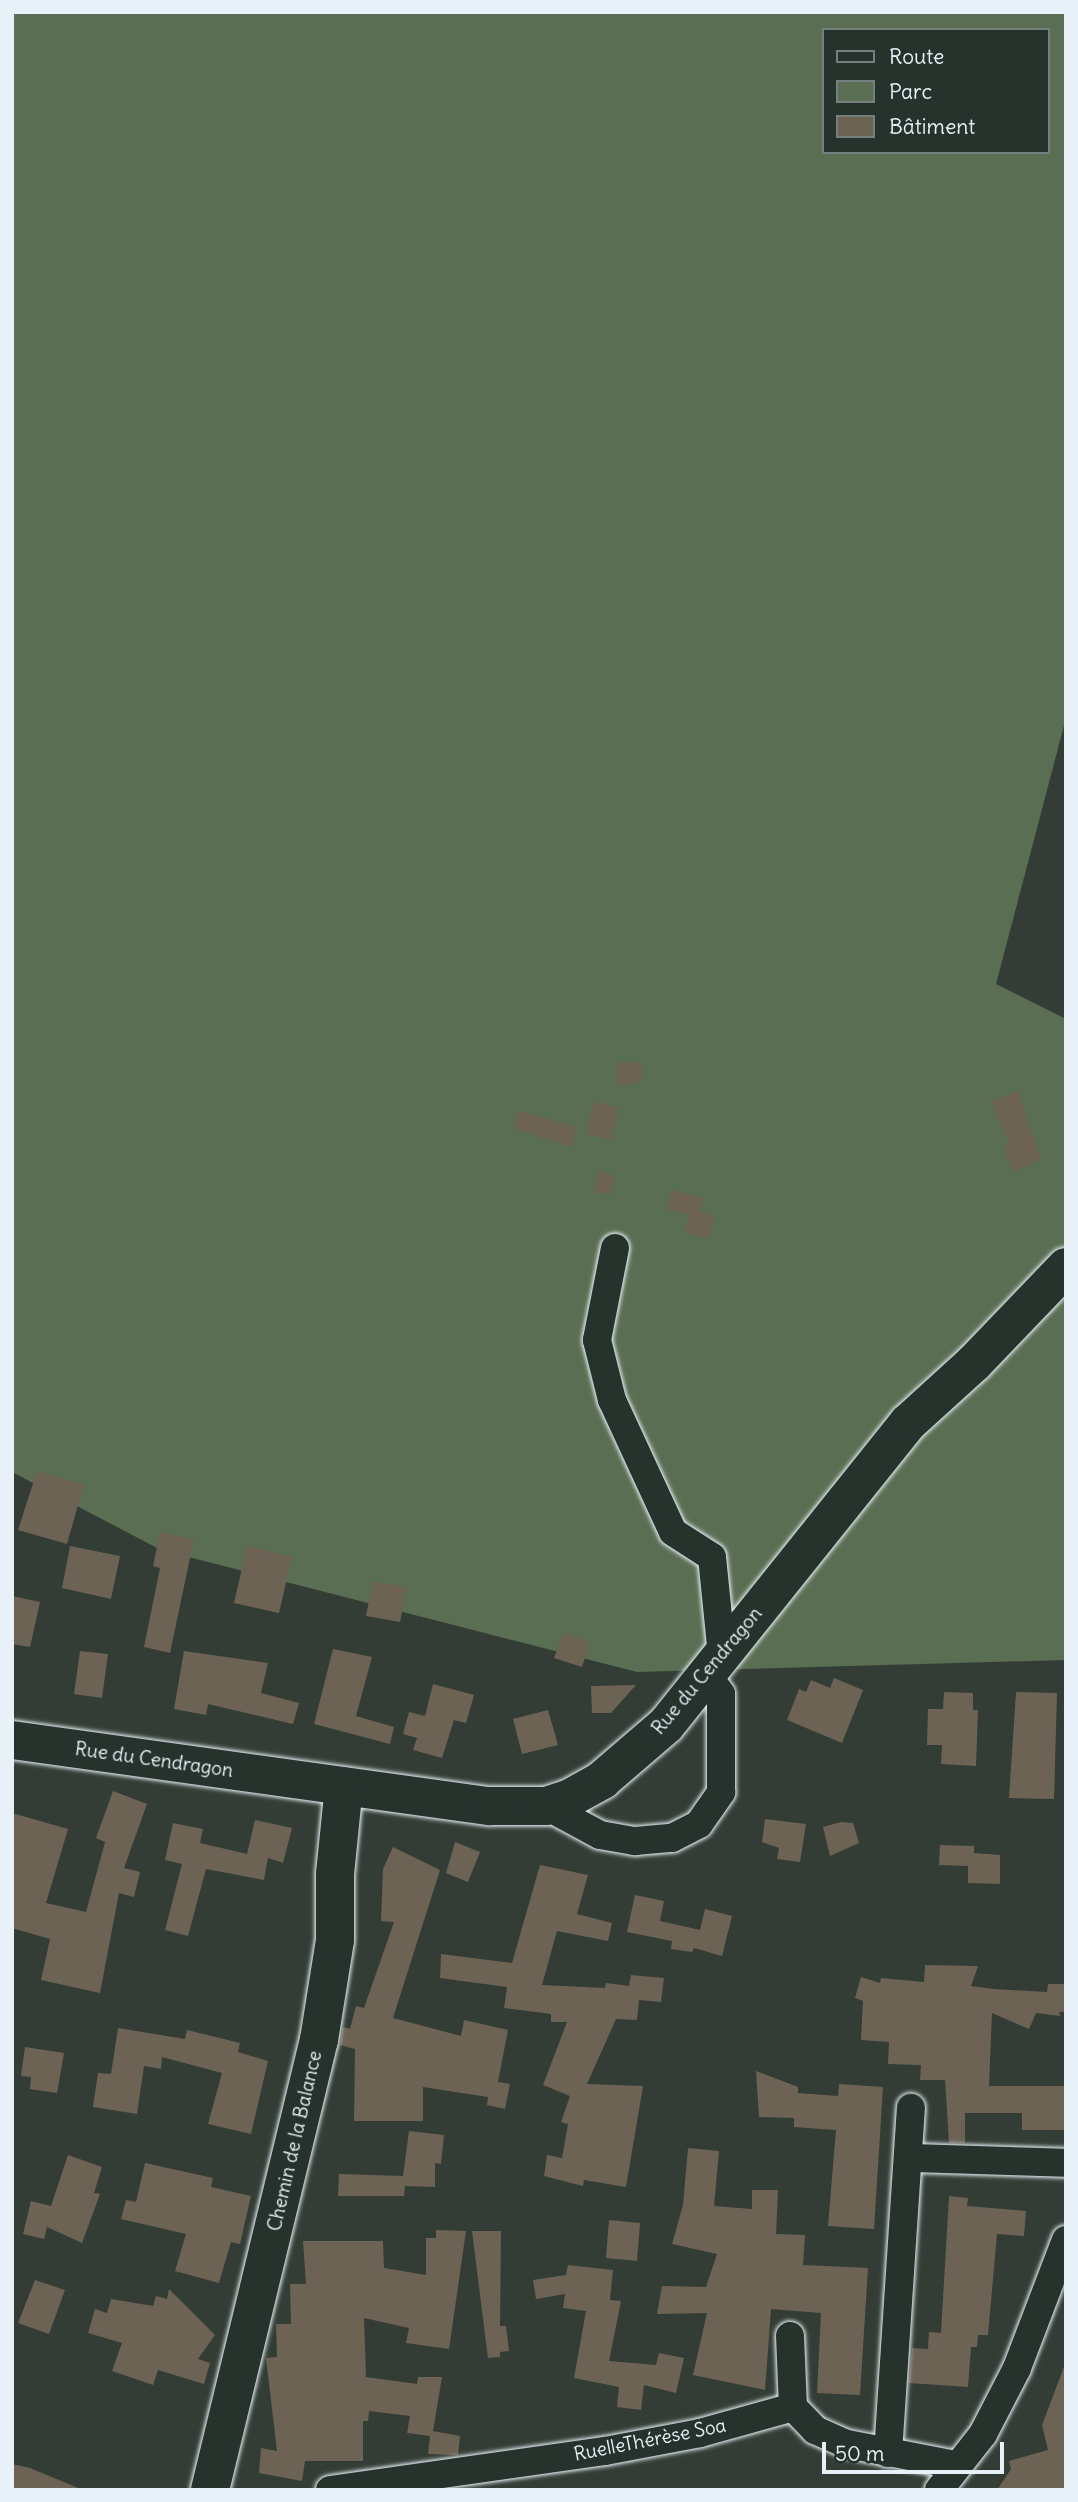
<!DOCTYPE html>
<meta charset="utf-8">
<style>
body{margin:0}
#map{position:relative;width:1078px;height:2502px;overflow:hidden;background:#343d35;font-family:Delius,sans-serif}
div>[style]{position:absolute}
.green>*{inset:0;background:#596e52}
.building>*{inset:0;background:#6c6355}
.roads{filter:drop-shadow(0 0 2px #e8f1f8) drop-shadow(0 0 2px #e8f1f8)}
.street>*{height:28px;margin:-14px;padding:0 14px;transform-origin:14px;border-radius:14px;background:#26332d}
.secondary>*{height:38px;margin:-19px;padding:0 19px;transform-origin:19px;border-radius:19px;background:#26332d}
span{translate:-50% -50%;white-space:nowrap;text-align:center;line-height:1.15;-webkit-text-stroke:5px #26332d;paint-order:stroke}
.street-label{font-size:19px;color:#e8f1f8}
.frame{position:absolute;inset:0;border:14px solid #e8f1f8;pointer-events:none}
.legend{position:absolute;left:822px;top:28px;width:228px;height:126px;box-sizing:border-box;background:#26332d;border:2px solid #747f7e;margin:0;padding:9px 12px;list-style:none;font-size:21px;color:#e8f1f8}
.legend li{display:flex;align-items:center;gap:14px;height:35px}
.legend b{width:35px;border:2px solid #747f7e}
.scale{position:absolute;left:822px;top:2442px;width:182px;height:32px;box-sizing:border-box;border:4px solid #e8f1f8;border-top:0;padding-left:9px;font-size:21px;line-height:24px;white-space:nowrap;color:#e8f1f8;-webkit-text-stroke:5px #26332d;paint-order:stroke}
</style>
<div id="map">
<div class="green">
<div style="clip-path:polygon(evenodd,12px 12px,1066px 12px,1066px 718px,996px 984px,1066px 1019px,1066px 1660px,637px 1672px,161px 1550px,12px 1472px,12px 12px,824px 30px,1048px 30px,1048px 152px,824px 152px,824px 30px)"></div>
</div>
<div class="building">
<div style="clip-path:polygon(643px 1062px,641px 1082px,617px 1086px,616px 1063px)"></div>
<div style="clip-path:polygon(1018px 1091px,1041px 1160px,1013px 1172px,1003px 1147px,1009px 1144px,991px 1102px)"></div>
<div style="clip-path:polygon(594px 1102px,619px 1107px,611px 1140px,586px 1134px)"></div>
<div style="clip-path:polygon(517px 1110px,576px 1127px,572px 1147px,514px 1129px)"></div>
<div style="clip-path:polygon(598px 1171px,615px 1176px,612px 1194px,594px 1192px)"></div>
<div style="clip-path:polygon(672px 1190px,704px 1198px,700px 1212px,715px 1217px,709px 1239px,684px 1232px,689px 1215px,667px 1209px)"></div>
<div style="clip-path:polygon(37px 1471px,84px 1484px,67px 1544px,18px 1530px)"></div>
<div style="clip-path:polygon(160px 1532px,194px 1539px,170px 1653px,144px 1647px,160px 1568px,153px 1566px)"></div>
<div style="clip-path:polygon(70px 1546px,120px 1556px,111px 1599px,62px 1588px)"></div>
<div style="clip-path:polygon(247px 1546px,292px 1557px,279px 1613px,234px 1603px)"></div>
<div style="clip-path:polygon(373px 1581px,407px 1587px,400px 1622px,366px 1616px)"></div>
<div style="clip-path:polygon(12px 1596px,40px 1602px,30px 1647px,12px 1644px)"></div>
<div style="clip-path:polygon(563px 1633px,590px 1642px,582px 1667px,554px 1658px)"></div>
<div style="clip-path:polygon(333px 1649px,372px 1657px,356px 1716px,394px 1727px,390px 1744px,314px 1724px)"></div>
<div style="clip-path:polygon(80px 1651px,108px 1654px,102px 1698px,74px 1694px)"></div>
<div style="clip-path:polygon(184px 1651px,268px 1663px,261px 1693px,299px 1703px,293px 1724px,208px 1704px,206px 1715px,174px 1709px)"></div>
<div style="clip-path:polygon(834px 1678px,863px 1690px,842px 1743px,787px 1720px,799px 1689px,806px 1692px,811px 1680px,830px 1688px)"></div>
<div style="clip-path:polygon(433px 1684px,474px 1695px,466px 1723px,454px 1720px,442px 1758px,413px 1750px,417px 1738px,403px 1734px,409px 1712px,425px 1716px)"></div>
<div style="clip-path:polygon(636px 1685px,611px 1713px,592px 1713px,591px 1686px)"></div>
<div style="clip-path:polygon(944px 1692px,973px 1693px,973px 1710px,978px 1710px,976px 1766px,941px 1764px,942px 1745px,927px 1745px,928px 1709px,943px 1709px)"></div>
<div style="clip-path:polygon(1016px 1692px,1057px 1693px,1054px 1799px,1009px 1798px)"></div>
<div style="clip-path:polygon(548px 1710px,558px 1745px,522px 1754px,513px 1719px)"></div>
<div style="clip-path:polygon(113px 1791px,147px 1804px,124px 1868px,140px 1872px,134px 1897px,119px 1893px,100px 1993px,41px 1980px,50px 1939px,12px 1928px,12px 1813px,68px 1829px,46px 1903px,86px 1912px,105px 1842px,96px 1838px)"></div>
<div style="clip-path:polygon(765px 1819px,806px 1824px,800px 1862px,777px 1859px,779px 1848px,762px 1842px)"></div>
<div style="clip-path:polygon(255px 1820px,292px 1828px,283px 1863px,268px 1858px,264px 1880px,206px 1869px,188px 1936px,165px 1930px,182px 1864px,165px 1860px,173px 1823px,203px 1829px,200px 1843px,247px 1854px)"></div>
<div style="clip-path:polygon(841px 1822px,853px 1823px,859px 1843px,830px 1856px,823px 1827px)"></div>
<div style="clip-path:polygon(455px 1842px,480px 1852px,468px 1882px,446px 1873px)"></div>
<div style="clip-path:polygon(940px 1845px,974px 1846px,974px 1853px,1000px 1855px,1000px 1884px,968px 1883px,968px 1866px,939px 1865px)"></div>
<div style="clip-path:polygon(393px 1847px,440px 1870px,393px 2018px,461px 2036px,464px 2020px,508px 2030px,498px 2082px,510px 2084px,505px 2109px,487px 2105px,488px 2097px,423px 2087px,423px 2121px,354px 2121px,355px 2049px,340px 2045px,343px 2027px,350px 2029px,356px 2006px,364px 2008px,394px 1922px,381px 1921px,383px 1869px)"></div>
<div style="clip-path:polygon(540px 1865px,588px 1875px,577px 1914px,612px 1923px,608px 1941px,557px 1931px,542px 1985px,605px 1988px,606px 1983px,629px 1986px,631px 1975px,664px 1978px,661px 2002px,639px 2000px,637px 2020px,616px 2019px,587px 2084px,643px 2086px,626px 2187px,584px 2180px,583px 2186px,544px 2176px,547px 2155px,562px 2158px,568px 2124px,561px 2122px,570px 2096px,543px 2085px,567px 2022px,551px 2022px,551px 2014px,504px 2008px,507px 1987px,440px 1978px,441px 1954px,512px 1963px)"></div>
<div style="clip-path:polygon(635px 1895px,664px 1901px,660px 1921px,700px 1930px,705px 1909px,732px 1916px,722px 1956px,694px 1948px,692px 1952px,671px 1949px,672px 1941px,627px 1932px)"></div>
<div style="clip-path:polygon(925px 1965px,978px 1966px,971px 1986px,993px 1989px,1047px 1992px,1048px 1984px,1066px 1984px,1066px 2012px,1059px 2012px,1060px 2016px,1036px 2013px,1029px 2029px,992px 2013px,989px 2086px,1066px 2086px,1066px 2130px,1022px 2130px,1022px 2113px,965px 2113px,965px 2143px,949px 2143px,945px 2080px,920px 2080px,921px 2065px,888px 2064px,889px 2042px,861px 2040px,863px 2001px,855px 1998px,861px 1977px,880px 1983px,881px 1978px,924px 1982px)"></div>
<div style="clip-path:polygon(118px 2028px,185px 2039px,187px 2030px,240px 2043px,238px 2052px,268px 2061px,251px 2134px,208px 2124px,222px 2073px,162px 2057px,161px 2069px,144px 2066px,137px 2114px,93px 2107px,98px 2073px,111px 2074px)"></div>
<div style="clip-path:polygon(25px 2047px,64px 2053px,57px 2093px,30px 2089px,31px 2077px,21px 2076px)"></div>
<div style="clip-path:polygon(756px 2071px,798px 2087px,798px 2093px,838px 2096px,839px 2084px,883px 2087px,874px 2229px,828px 2226px,836px 2130px,794px 2127px,794px 2118px,759px 2117px)"></div>
<div style="clip-path:polygon(409px 2131px,444px 2135px,441px 2164px,435px 2163px,435px 2187px,405px 2186px,404px 2196px,338px 2196px,339px 2174px,403px 2176px)"></div>
<div style="clip-path:polygon(688px 2148px,719px 2151px,714px 2206px,752px 2209px,752px 2190px,778px 2190px,776px 2234px,805px 2235px,803px 2265px,868px 2268px,860px 2395px,817px 2393px,821px 2313px,771px 2309px,765px 2390px,693px 2375px,707px 2313px,657px 2314px,662px 2286px,706px 2287px,717px 2254px,672px 2244px,683px 2205px)"></div>
<div style="clip-path:polygon(68px 2155px,102px 2167px,94px 2193px,100px 2194px,82px 2243px,47px 2227px,44px 2239px,23px 2234px,31px 2201px,51px 2206px)"></div>
<div style="clip-path:polygon(145px 2163px,213px 2178px,211px 2187px,251px 2196px,240px 2244px,231px 2242px,219px 2283px,175px 2271px,186px 2234px,121px 2219px,126px 2200px,136px 2202px)"></div>
<div style="clip-path:polygon(949px 2196px,968px 2198px,967px 2206px,1026px 2211px,1024px 2236px,997px 2234px,988px 2335px,978px 2335px,977px 2347px,971px 2347px,968px 2387px,909px 2383px,912px 2348px,928px 2349px,929px 2332px,941px 2333px)"></div>
<div style="clip-path:polygon(609px 2220px,640px 2223px,637px 2261px,606px 2258px)"></div>
<div style="clip-path:polygon(436px 2230px,466px 2231px,449px 2349px,406px 2343px,409px 2328px,364px 2318px,366px 2377px,417px 2384px,418px 2377px,442px 2377px,433px 2431px,460px 2436px,458px 2455px,428px 2454px,430px 2436px,407px 2433px,410px 2416px,369px 2411px,368px 2421px,363px 2421px,363px 2461px,305px 2461px,302px 2481px,259px 2473px,261px 2448px,277px 2451px,266px 2358px,277px 2357px,276px 2324px,291px 2324px,290px 2284px,306px 2284px,303px 2241px,383px 2241px,384px 2268px,426px 2275px,426px 2238px,436px 2238px)"></div>
<div style="clip-path:polygon(472px 2231px,501px 2231px,500px 2326px,506px 2326px,509px 2351px,500px 2352px,500px 2357px,488px 2358px)"></div>
<div style="clip-path:polygon(568px 2265px,613px 2270px,610px 2300px,621px 2301px,609px 2361px,656px 2365px,659px 2353px,684px 2358px,676px 2393px,644px 2385px,641px 2410px,617px 2407px,619px 2387px,574px 2378px,586px 2311px,563px 2308px,565px 2294px,536px 2299px,533px 2280px,566px 2275px)"></div>
<div style="clip-path:polygon(35px 2280px,65px 2290px,49px 2334px,18px 2323px)"></div>
<div style="clip-path:polygon(169px 2289px,215px 2335px,198px 2359px,210px 2363px,204px 2384px,158px 2370px,153px 2385px,112px 2371px,122px 2343px,88px 2333px,95px 2309px,107px 2313px,111px 2299px,153px 2306px,156px 2296px,167px 2299px)"></div>
<div style="clip-path:polygon(1064px 2367px,1066px 2490px,997px 2490px,1011px 2469px,1009px 2461px,1048px 2450px,1042px 2425px)"></div>
<div style="clip-path:polygon(12px 2464px,30px 2468px,83px 2490px,12px 2490px)"></div>
</div>
<div class="roads">
<div class="street">
<div style="left:615px;top:1248px;width:94px;rotate:101.1deg"></div>
<div style="left:597px;top:1340px;width:62px;rotate:76deg"></div>
<div style="left:612px;top:1400px;width:145px;rotate:65.2deg"></div>
<div style="left:673px;top:1532px;width:46px;rotate:32.7deg"></div>
<div style="left:712px;top:1557px;width:100px;rotate:84.2deg"></div>
<div style="left:546px;top:1806px;width:61px;rotate:28.2deg"></div>
<div style="left:600px;top:1835px;width:36px;rotate:10deg"></div>
<div style="left:635px;top:1841px;width:37px;rotate:-5deg"></div>
<div style="left:672px;top:1838px;width:30px;rotate:-27deg"></div>
<div style="left:699px;top:1824px;width:39px;rotate:-55deg"></div>
<div style="left:721px;top:1792px;width:98px;rotate:-90deg"></div>
<div style="left:721px;top:1694px;width:24px;rotate:-125deg"></div>
<div style="left:911px;top:2158px;width:155px;rotate:1.8deg"></div>
<div style="left:790px;top:2336px;width:71px;rotate:87.6deg"></div>
<div style="left:793px;top:2407px;width:32px;rotate:46deg"></div>
<div style="left:815px;top:2430px;width:35px;rotate:24deg"></div>
<div style="left:847px;top:2444px;width:111px;rotate:10.9deg"></div>
<div style="left:888px;top:2453px;width:346px;rotate:-86.2deg"></div>
<div style="left:330px;top:2490px;width:278px;rotate:-8.1deg"></div>
<div style="left:605px;top:2451px;width:97px;rotate:-10.7deg"></div>
<div style="left:700px;top:2433px;width:97px;rotate:-15.6deg"></div>
<div style="left:939px;top:2490px;width:71px;rotate:-51.8deg"></div>
<div style="left:983px;top:2434px;width:74px;rotate:-62.7deg"></div>
<div style="left:1017px;top:2368px;width:137px;rotate:-69.1deg"></div>
</div>
<div class="secondary">
<div style="left:12px;top:1740px;width:482px;rotate:7.9deg"></div>
<div style="left:489px;top:1806px;width:57px"></div>
<div style="left:546px;top:1806px;width:25px;rotate:-18deg"></div>
<div style="left:570px;top:1798px;width:37px;rotate:-29deg"></div>
<div style="left:602px;top:1780px;width:84px;rotate:-40.7deg"></div>
<div style="left:666px;top:1725px;width:387px;rotate:-51.3deg"></div>
<div style="left:908px;top:1423px;width:89px;rotate:-42.3deg"></div>
<div style="left:974px;top:1363px;width:133px;rotate:-46.2deg"></div>
<div style="left:210px;top:2490px;width:463px;rotate:-76.4deg"></div>
<div style="left:319px;top:2040px;width:101px;rotate:-80.9deg"></div>
<div style="left:335px;top:1940px;width:66px;rotate:-90deg"></div>
<div style="left:335px;top:1874px;width:88px;rotate:-84.2deg"></div>
</div>
</div>
<div class="street-label">
<span style="left:707px;top:1671px;rotate:-50deg">Rue du Cendragon</span>
<span style="left:154px;top:1760px;rotate:8deg">Rue du Cendragon</span>
<span style="left:295px;top:2141px;rotate:-77deg">Chemin de la Balance</span>
<span style="left:650px;top:2440px;rotate:-11deg">RuelleThérèse Soa</span>
</div>
<div class="frame"></div>
<ul class="legend">
<li><b style="height:9px;background:#26332d"></b>Route</li>
<li><b style="height:19px;background:#596e52"></b>Parc</li>
<li><b style="height:19px;background:#6c6355"></b>Bâtiment</li>
</ul>
<div class="scale">50 m</div>
</div>
